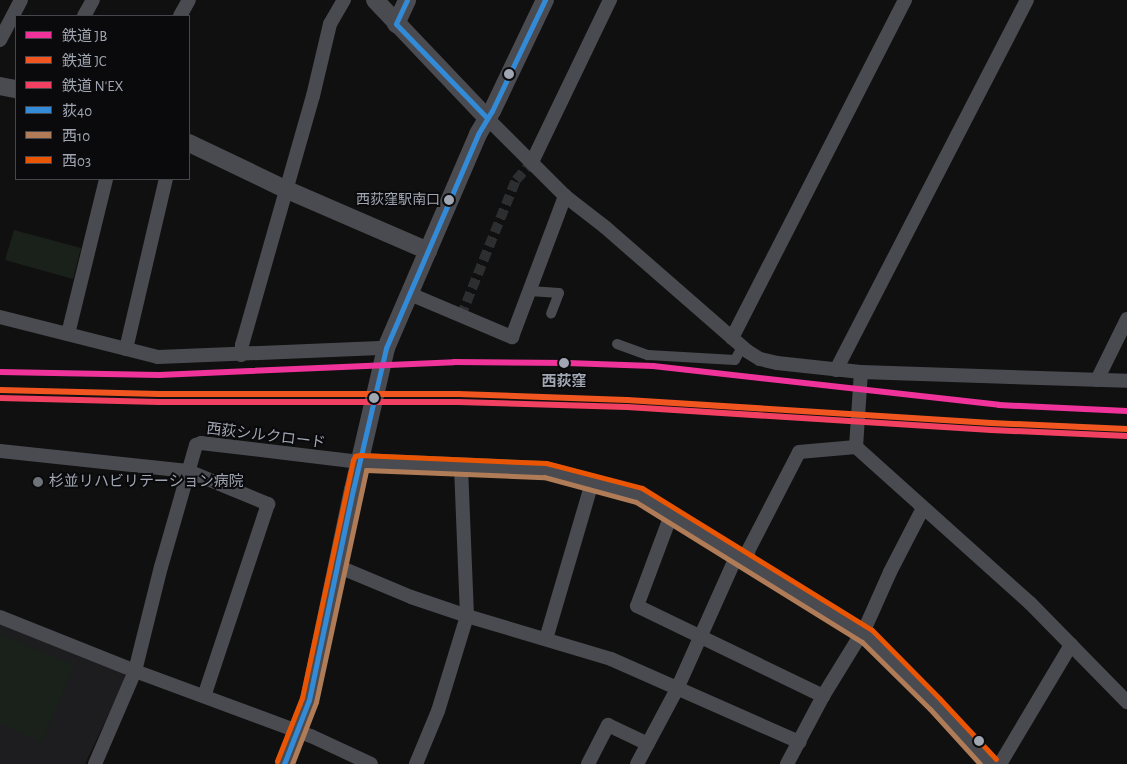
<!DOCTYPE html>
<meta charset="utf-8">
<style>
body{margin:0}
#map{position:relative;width:1127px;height:764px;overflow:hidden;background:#101010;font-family:"Alegreya Sans","Noto Sans JP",sans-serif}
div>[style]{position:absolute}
.built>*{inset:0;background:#1d1d1f}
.green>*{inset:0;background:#1a201a}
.pedestrian-tunnel>*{height:10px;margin-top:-5px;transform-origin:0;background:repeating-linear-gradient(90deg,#2d2e30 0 10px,transparent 0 15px)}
.pedestrian>*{height:10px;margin:-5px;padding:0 5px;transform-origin:5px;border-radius:5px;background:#4a4b50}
.minor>*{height:14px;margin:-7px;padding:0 7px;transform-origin:7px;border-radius:7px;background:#4a4b50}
.tertiary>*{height:18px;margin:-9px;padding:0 9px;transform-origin:9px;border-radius:9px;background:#4a4b50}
.bus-1>*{height:5px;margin:-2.5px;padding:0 2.5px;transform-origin:2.5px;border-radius:2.5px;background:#338bd7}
.bus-2>*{height:5px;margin:-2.5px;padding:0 2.5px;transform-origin:2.5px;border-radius:2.5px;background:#b07c57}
.bus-3>*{height:5px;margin:-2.5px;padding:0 2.5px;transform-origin:2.5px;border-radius:2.5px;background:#ea5504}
.rail-1>*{height:6px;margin:-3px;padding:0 3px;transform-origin:3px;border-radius:3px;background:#ef339a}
.rail-2>*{height:6px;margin:-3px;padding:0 3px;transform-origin:3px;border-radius:3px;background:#f15620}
.rail-3>*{height:6px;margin:-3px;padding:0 3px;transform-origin:3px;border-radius:3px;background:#f24062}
.dots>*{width:14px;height:14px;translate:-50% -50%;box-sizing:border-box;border:2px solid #0a0a0c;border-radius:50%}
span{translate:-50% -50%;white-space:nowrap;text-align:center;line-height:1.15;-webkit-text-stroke:4px #0a0a0c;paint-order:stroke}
.bus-label{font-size:14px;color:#a0a6b2}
.right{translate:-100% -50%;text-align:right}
.stop-label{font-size:15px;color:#a0a6b2;font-weight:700}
.street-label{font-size:15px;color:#a0a6b2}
.poi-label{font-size:15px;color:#a0a6b2}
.left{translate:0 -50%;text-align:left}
.legend{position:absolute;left:15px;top:15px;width:175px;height:165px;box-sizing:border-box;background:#0a0a0c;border:1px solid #46484e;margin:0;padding:6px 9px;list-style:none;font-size:15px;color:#a0a6b2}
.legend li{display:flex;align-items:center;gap:10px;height:25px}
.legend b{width:25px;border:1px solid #46484e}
</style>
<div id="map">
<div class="built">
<div style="clip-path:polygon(0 623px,124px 673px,126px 678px,85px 764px,0 764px)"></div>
</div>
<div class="green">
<div style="clip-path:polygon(14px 230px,81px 248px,73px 279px,5px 260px)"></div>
<div style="clip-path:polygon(0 634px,74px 665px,42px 742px,0 724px)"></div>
</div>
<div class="pedestrian-tunnel">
<div style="left:461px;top:316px;width:147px;rotate:-68deg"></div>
<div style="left:516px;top:180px;width:24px;rotate:-48deg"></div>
</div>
<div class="pedestrian">
<div style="left:530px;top:291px;width:29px;rotate:4deg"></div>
<div style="left:559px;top:293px;width:22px;rotate:111deg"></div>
<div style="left:617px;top:344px;width:33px;rotate:20deg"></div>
<div style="left:648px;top:355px;width:87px;rotate:3.3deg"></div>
<div style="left:735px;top:360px;width:15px;rotate:-62deg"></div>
</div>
<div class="minor">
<div style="left:84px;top:16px;width:18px;rotate:-61deg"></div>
<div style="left:180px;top:16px;width:18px;rotate:-61deg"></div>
<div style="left:0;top:40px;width:45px;rotate:-62.3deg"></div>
<div style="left:487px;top:118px;width:110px;rotate:45deg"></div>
<div style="left:565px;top:196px;width:51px;rotate:37.8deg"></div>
<div style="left:605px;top:227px;width:189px;rotate:41.1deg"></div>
<div style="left:747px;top:351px;width:15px;rotate:32deg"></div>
<div style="left:760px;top:359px;width:17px;rotate:13deg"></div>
<div style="left:777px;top:363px;width:84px;rotate:6.1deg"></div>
<div style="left:861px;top:372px;width:266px;rotate:1.9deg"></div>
<div style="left:532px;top:162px;width:180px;rotate:-64.3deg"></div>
<div style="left:410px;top:294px;width:111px;rotate:22.9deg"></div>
<div style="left:512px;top:337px;width:151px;rotate:-69.4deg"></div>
<div style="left:0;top:317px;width:163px;rotate:14.2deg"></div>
<div style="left:158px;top:357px;width:228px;rotate:-2.3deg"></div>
<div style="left:68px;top:334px;width:160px;rotate:-76.2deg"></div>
<div style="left:732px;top:338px;width:380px;rotate:-62.9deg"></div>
<div style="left:126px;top:349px;width:175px;rotate:-76.8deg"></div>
<div style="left:241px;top:355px;width:10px;rotate:-84deg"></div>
<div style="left:242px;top:345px;width:259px;rotate:-74.1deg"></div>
<div style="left:313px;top:96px;width:74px;rotate:-76.7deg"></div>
<div style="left:330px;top:24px;width:28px;rotate:-60deg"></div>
<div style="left:836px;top:370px;width:416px;rotate:-62.7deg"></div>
<div style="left:1097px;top:380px;width:68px;rotate:-63.8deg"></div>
<div style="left:856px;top:447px;width:75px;rotate:-86.2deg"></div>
<div style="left:0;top:451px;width:189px;rotate:6.1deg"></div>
<div style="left:188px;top:471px;width:87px;rotate:22.4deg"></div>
<div style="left:268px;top:504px;width:202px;rotate:108.4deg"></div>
<div style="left:671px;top:515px;width:97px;rotate:110.5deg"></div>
<div style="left:637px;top:606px;width:207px;rotate:25.8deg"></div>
<div style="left:749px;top:562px;width:11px;rotate:-95deg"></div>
<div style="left:748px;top:551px;width:111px;rotate:-62.7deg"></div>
<div style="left:799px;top:452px;width:57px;rotate:-5deg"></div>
<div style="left:856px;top:447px;width:234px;rotate:41.9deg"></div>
<div style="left:1030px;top:603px;width:139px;rotate:45.6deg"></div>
<div style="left:337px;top:566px;width:80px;rotate:22.7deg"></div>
<div style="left:411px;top:597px;width:59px;rotate:18.7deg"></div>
<div style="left:467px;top:616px;width:150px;rotate:16.6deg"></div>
<div style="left:611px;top:659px;width:206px;rotate:23.8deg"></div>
<div style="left:0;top:617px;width:145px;rotate:21.8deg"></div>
<div style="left:135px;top:671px;width:188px;rotate:20.3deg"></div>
<div style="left:311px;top:736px;width:66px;rotate:25deg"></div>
<div style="left:546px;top:639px;width:163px;rotate:-73.6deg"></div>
<div style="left:95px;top:764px;width:101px;rotate:-66.7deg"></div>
<div style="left:135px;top:671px;width:107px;rotate:-76deg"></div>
<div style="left:161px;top:567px;width:127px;rotate:-74deg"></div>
<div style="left:196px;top:445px;width:5px;rotate:-22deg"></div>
<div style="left:201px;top:443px;width:160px;rotate:6.8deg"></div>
<div style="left:416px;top:764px;width:57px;rotate:-67.5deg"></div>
<div style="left:438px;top:711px;width:99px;rotate:-73deg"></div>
<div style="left:467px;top:616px;width:150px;rotate:-92.3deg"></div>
<div style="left:588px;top:764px;width:44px;rotate:-62.9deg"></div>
<div style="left:608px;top:725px;width:44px;rotate:25.4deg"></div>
<div style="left:637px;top:764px;width:85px;rotate:-61.9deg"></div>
<div style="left:677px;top:689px;width:147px;rotate:-65.9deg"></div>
<div style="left:787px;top:764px;width:77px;rotate:-62.1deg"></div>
<div style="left:823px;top:696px;width:82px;rotate:-58.4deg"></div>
<div style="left:866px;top:626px;width:59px;rotate:-66deg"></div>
<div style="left:890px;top:572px;width:72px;rotate:-62.7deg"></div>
<div style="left:1000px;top:764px;width:139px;rotate:-59.2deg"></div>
</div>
<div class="tertiary">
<div style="left:375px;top:0;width:163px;rotate:46.5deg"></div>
<div style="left:396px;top:24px;width:26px;rotate:-65deg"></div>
<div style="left:0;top:86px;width:16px;rotate:11deg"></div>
<div style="left:189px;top:143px;width:106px;rotate:25.6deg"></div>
<div style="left:285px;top:189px;width:156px;rotate:23.4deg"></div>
<div style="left:360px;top:462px;width:185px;rotate:2.5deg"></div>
<div style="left:545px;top:470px;width:97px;rotate:14.9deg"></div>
<div style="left:639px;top:495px;width:268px;rotate:31.7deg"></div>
<div style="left:867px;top:636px;width:96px;rotate:45deg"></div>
<div style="left:935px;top:704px;width:81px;rotate:47.5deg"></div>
<div style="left:284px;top:764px;width:69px;rotate:-68.7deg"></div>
<div style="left:309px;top:700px;width:215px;rotate:-78.2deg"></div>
<div style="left:353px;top:490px;width:146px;rotate:-76.9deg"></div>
<div style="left:386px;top:348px;width:233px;rotate:-66.7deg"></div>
<div style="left:478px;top:134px;width:27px;rotate:-59deg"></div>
<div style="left:492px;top:111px;width:123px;rotate:-64.5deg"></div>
</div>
<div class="bus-1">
<div style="left:407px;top:0;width:26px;rotate:115deg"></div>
<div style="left:396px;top:24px;width:131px;rotate:45.9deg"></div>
<div style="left:284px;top:764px;width:69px;rotate:-68.7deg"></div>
<div style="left:309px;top:700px;width:215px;rotate:-78.2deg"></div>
<div style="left:353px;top:490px;width:146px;rotate:-76.9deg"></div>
<div style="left:386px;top:348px;width:233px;rotate:-66.7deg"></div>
<div style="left:478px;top:134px;width:27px;rotate:-59deg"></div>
<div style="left:492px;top:111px;width:123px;rotate:-64.5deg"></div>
</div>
<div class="bus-2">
<div style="left:292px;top:764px;width:66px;rotate:-68.8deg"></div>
<div style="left:316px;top:702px;width:237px;rotate:-77.8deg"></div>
<div style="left:366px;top:470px;width:178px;rotate:2.3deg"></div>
<div style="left:544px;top:477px;width:95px;rotate:15.2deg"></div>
<div style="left:636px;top:502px;width:266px;rotate:31.8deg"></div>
<div style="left:862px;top:642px;width:95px;rotate:44.6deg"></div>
<div style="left:930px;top:709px;width:74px;rotate:47.7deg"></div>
</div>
<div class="bus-3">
<div style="left:277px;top:761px;width:68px;rotate:-68.4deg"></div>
<div style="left:302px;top:698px;width:243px;rotate:-77.9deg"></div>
<div style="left:353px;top:460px;width:4px;rotate:-63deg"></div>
<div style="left:355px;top:456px;width:5px;rotate:-11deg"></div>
<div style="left:360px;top:455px;width:186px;rotate:2.5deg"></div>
<div style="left:546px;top:463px;width:99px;rotate:14.6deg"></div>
<div style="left:642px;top:488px;width:270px;rotate:31.7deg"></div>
<div style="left:872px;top:630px;width:97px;rotate:45.4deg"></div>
<div style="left:940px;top:699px;width:82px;rotate:47deg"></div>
</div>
<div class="rail-1">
<div style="left:0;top:372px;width:159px;rotate:1.1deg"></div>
<div style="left:159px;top:375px;width:295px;rotate:-2.5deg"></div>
<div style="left:454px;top:362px;width:113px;rotate:0.5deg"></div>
<div style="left:567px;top:363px;width:86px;rotate:2deg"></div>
<div style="left:653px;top:366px;width:348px;rotate:6.4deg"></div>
<div style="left:999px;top:405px;width:128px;rotate:2.7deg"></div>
</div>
<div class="rail-2">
<div style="left:0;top:390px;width:159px;rotate:1.4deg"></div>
<div style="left:159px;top:394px;width:299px"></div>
<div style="left:458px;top:394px;width:169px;rotate:2deg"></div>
<div style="left:627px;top:400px;width:365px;rotate:3.6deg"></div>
<div style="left:991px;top:423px;width:136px;rotate:2.5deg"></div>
</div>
<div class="rail-3">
<div style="left:0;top:398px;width:159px;rotate:1.4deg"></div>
<div style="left:159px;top:402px;width:299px"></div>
<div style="left:458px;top:402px;width:169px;rotate:1.7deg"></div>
<div style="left:627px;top:407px;width:365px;rotate:3.6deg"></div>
<div style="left:991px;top:430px;width:136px;rotate:2.5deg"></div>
</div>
<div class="dots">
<div style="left:509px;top:74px;background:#a0a6b2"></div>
<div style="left:449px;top:200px;background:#a0a6b2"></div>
<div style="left:564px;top:363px;background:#a0a6b2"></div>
<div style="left:374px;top:398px;background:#a0a6b2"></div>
<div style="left:38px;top:482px;background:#6e7279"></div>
<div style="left:979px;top:741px;background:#a0a6b2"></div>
</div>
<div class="bus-label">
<span class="right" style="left:440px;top:200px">西荻窪駅南口</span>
</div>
<div class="stop-label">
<span style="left:564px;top:382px">西荻窪</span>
</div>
<div class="street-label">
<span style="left:266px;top:436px;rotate:7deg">西荻シルクロード</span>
</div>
<div class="poi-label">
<span class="left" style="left:49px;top:482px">杉並リハビリテーション病院</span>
</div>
<ul class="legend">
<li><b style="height:6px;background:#ef339a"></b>鉄道 JB</li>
<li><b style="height:6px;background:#f15620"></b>鉄道 JC</li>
<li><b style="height:6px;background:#f24062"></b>鉄道 N'EX</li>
<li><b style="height:6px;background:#338bd7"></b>荻40</li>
<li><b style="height:6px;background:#b07c57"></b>西10</li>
<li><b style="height:6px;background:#ea5504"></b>西03</li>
</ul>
</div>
